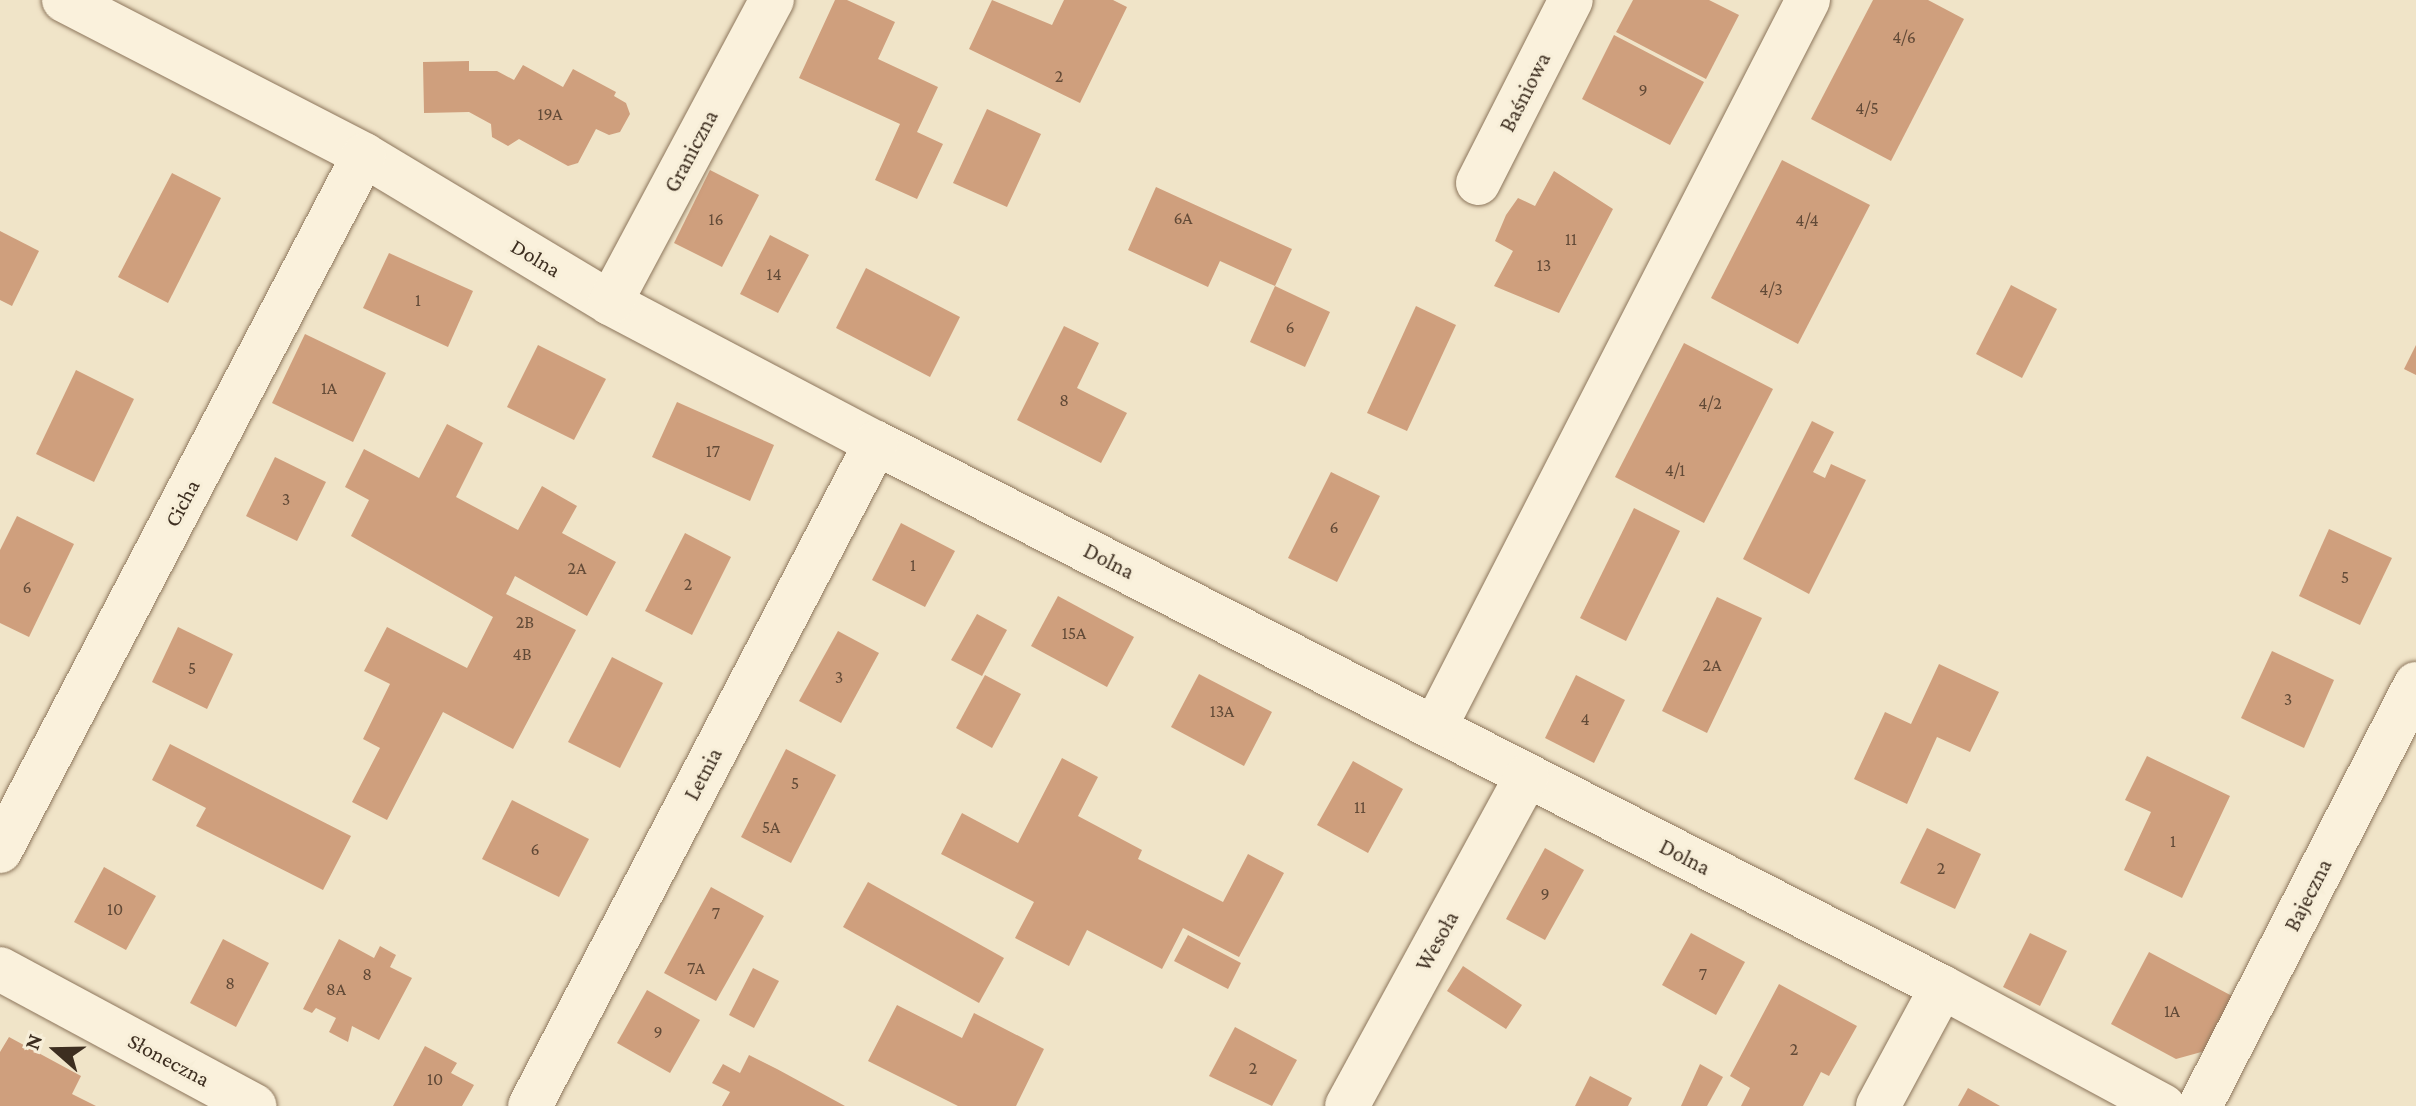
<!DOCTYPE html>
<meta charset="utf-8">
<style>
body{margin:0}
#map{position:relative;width:2416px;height:1106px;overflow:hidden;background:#f0e4c8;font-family:"Crimson Pro",serif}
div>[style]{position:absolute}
.building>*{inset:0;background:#cf9f7d}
.roads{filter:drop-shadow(0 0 2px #8d765c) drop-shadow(0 0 2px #8d765c)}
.minor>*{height:44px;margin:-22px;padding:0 22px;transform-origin:22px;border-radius:22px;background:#faf1dc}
span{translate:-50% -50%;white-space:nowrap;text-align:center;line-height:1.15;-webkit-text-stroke:6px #f7eed8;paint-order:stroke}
.number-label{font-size:18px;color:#624a37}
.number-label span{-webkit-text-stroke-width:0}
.street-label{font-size:22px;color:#3d2e20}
.north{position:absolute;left:16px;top:1010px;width:80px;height:80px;-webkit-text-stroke:6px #f7eed8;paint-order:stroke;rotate:290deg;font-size:22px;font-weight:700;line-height:32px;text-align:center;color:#3d2e20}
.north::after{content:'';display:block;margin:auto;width:28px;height:36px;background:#3d2e20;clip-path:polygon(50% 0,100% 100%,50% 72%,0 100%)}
</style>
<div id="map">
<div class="building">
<div style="clip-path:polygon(835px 0,847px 0,895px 22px,878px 59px,938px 87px,917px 132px,943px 144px,917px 199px,875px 180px,900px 124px,799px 78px)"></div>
<div style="clip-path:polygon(992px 0,1052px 25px,1064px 0,1113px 0,1127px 7px,1080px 103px,969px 49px)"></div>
<div style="clip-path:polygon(1633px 0,1709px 0,1739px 15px,1706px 79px,1616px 32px)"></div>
<div style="clip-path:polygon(1873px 0,1928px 0,1964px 19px,1891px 161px,1811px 119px)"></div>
<div style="clip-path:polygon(1614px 35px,1704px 82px,1670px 145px,1582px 99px)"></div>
<div style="clip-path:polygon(469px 61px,469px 71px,497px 71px,514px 80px,523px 65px,563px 87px,573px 69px,616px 92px,614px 96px,626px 103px,630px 114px,620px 132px,609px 135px,596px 129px,578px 163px,568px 166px,519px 139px,508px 146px,492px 137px,491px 124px,469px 112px,424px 113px,423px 62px)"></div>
<div style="clip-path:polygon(987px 109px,1041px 134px,1007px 207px,953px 183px)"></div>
<div style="clip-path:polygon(1782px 160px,1870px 205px,1798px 344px,1711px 298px)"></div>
<div style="clip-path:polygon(710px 170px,759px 195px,722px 267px,674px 243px)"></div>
<div style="clip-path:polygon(1554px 171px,1613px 209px,1559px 313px,1494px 286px,1513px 251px,1495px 241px,1506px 215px,1518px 198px,1535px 206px)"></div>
<div style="clip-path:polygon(172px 173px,221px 198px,168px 303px,118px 277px)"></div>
<div style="clip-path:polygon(1156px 187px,1292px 249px,1275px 286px,1220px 261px,1208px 287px,1128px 250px)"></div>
<div style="clip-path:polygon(0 231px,39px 251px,12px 306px,0 300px)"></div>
<div style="clip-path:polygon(770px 235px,809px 255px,778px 313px,740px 294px)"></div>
<div style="clip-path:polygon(389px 253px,473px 291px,448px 347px,363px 308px)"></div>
<div style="clip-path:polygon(866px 268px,960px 317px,930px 377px,836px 328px)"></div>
<div style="clip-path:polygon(2011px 285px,2057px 309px,2022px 378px,1976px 354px)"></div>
<div style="clip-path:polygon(1275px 286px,1330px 312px,1305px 367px,1250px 342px)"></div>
<div style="clip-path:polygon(1416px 306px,1456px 325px,1407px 431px,1367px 413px)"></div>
<div style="clip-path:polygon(1064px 326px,1099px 343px,1077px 388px,1127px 413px,1101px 463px,1017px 420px)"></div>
<div style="clip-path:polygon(305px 334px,386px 373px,353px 442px,272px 403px)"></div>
<div style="clip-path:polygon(1684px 343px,1773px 389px,1704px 523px,1615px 477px)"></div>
<div style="clip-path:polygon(538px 345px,606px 379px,574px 440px,507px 407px)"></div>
<div style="clip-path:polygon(2416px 345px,2416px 375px,2404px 369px)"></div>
<div style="clip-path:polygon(76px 370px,134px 399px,94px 482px,36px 454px)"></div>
<div style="clip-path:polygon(677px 402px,774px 445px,750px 501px,652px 457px)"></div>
<div style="clip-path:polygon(1812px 421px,1834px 432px,1813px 472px,1825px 478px,1831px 464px,1866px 480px,1809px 594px,1743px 559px)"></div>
<div style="clip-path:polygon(447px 424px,483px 443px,456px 497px,518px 530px,542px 486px,577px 506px,562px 533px,616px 562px,587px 616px,515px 576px,506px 594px,576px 630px,513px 749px,443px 712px,387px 820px,352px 802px,380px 748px,363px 739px,390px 684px,364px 671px,387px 627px,467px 668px,493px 617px,351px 536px,369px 500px,345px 487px,364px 449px,419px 478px)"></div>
<div style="clip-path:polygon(275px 457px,326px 482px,297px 541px,246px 516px)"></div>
<div style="clip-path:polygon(1331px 472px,1380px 496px,1337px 582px,1288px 558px)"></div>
<div style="clip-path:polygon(1634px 508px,1680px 531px,1626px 641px,1580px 618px)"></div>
<div style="clip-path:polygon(17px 516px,74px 544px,29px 637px,0 623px,0 550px)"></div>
<div style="clip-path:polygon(901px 523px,955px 551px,925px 607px,872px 580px)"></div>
<div style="clip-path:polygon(2329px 529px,2392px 558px,2360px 625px,2299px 596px)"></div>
<div style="clip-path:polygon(685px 533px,731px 557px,692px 635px,645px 611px)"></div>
<div style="clip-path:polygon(1058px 596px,1134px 637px,1107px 687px,1031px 646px)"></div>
<div style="clip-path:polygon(1717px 597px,1762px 618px,1707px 733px,1662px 711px)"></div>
<div style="clip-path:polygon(977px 614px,1007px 630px,982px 676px,951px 660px)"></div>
<div style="clip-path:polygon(178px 627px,233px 654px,207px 709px,152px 682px)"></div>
<div style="clip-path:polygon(838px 631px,879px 653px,841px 723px,799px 701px)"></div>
<div style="clip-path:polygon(2272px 651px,2334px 680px,2304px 748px,2241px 718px)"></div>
<div style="clip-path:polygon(612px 657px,663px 683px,620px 768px,568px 742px)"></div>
<div style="clip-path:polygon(1939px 664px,1999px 692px,1970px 752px,1937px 737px,1907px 804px,1854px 779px,1885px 712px,1911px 724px)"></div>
<div style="clip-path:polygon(1199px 674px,1272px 712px,1244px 766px,1171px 727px)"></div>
<div style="clip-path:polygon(985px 675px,1021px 694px,992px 748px,956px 728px)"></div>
<div style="clip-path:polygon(1576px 675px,1625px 700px,1594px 763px,1545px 738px)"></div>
<div style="clip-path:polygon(170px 744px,351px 836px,323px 890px,196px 826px,206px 808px,152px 780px)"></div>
<div style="clip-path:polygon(786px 749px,836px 775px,791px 863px,741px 837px)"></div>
<div style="clip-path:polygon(2147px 756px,2230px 796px,2182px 898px,2124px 870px,2151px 812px,2125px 800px)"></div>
<div style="clip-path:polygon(1062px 758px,1098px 777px,1078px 816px,1142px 850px,1138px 859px,1223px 902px,1248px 854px,1284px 873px,1239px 957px,1183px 928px,1162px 969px,1087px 930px,1069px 966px,1015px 938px,1034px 902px,941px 854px,962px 813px,1018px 843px)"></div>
<div style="clip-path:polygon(1353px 761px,1403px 789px,1368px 853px,1317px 825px)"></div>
<div style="clip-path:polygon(512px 800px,589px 839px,559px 897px,482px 859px)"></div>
<div style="clip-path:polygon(1927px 828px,1981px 854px,1955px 909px,1900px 883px)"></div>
<div style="clip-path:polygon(1545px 848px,1584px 870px,1545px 940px,1506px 919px)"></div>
<div style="clip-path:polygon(104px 867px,156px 896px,126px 950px,74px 922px)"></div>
<div style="clip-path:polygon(868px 882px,1004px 958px,979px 1003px,843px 927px)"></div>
<div style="clip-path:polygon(711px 887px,764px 916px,716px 1001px,664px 973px)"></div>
<div style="clip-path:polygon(1691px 933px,1745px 962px,1716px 1015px,1662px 985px)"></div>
<div style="clip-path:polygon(2030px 933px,2067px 951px,2040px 1006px,2003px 987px)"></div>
<div style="clip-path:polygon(1188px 935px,1241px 963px,1228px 989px,1174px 961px)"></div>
<div style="clip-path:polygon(223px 939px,269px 963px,236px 1027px,190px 1003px)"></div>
<div style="clip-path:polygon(339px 939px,374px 958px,380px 946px,396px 955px,390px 967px,412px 978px,379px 1040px,352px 1026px,348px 1042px,329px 1032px,336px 1018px,316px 1008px,312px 1013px,303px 1009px)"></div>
<div style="clip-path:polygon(2149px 952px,2234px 997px,2205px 1051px,2176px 1059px,2111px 1024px)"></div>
<div style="clip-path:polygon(1463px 966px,1522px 1005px,1506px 1029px,1447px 991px)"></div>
<div style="clip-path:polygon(753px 968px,779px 981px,754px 1028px,729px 1015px)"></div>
<div style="clip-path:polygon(1779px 984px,1857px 1026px,1829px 1076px,1821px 1072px,1803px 1106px,1741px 1106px,1750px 1088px,1730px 1076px)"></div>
<div style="clip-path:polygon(647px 990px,700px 1020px,670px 1073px,617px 1043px)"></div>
<div style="clip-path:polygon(897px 1005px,962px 1038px,974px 1013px,1044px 1049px,1016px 1106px,958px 1106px,868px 1061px)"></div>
<div style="clip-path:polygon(1235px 1027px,1297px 1060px,1272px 1106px,1209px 1076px)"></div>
<div style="clip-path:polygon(9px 1037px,81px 1076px,72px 1094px,96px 1106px,0 1106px,0 1052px)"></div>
<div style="clip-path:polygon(425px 1046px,457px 1063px,451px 1073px,474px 1085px,462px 1106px,393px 1106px)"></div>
<div style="clip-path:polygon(749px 1055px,777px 1069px,845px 1106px,722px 1106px,730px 1092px,712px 1083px,723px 1064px,740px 1073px)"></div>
<div style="clip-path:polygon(1700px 1064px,1723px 1077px,1707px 1106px,1681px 1106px)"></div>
<div style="clip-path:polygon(1590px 1076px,1632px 1098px,1628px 1106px,1575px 1106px)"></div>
<div style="clip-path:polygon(1968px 1088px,2000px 1106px,1958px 1106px)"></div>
</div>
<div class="roads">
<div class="minor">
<div style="left:64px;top:0;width:338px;rotate:27.3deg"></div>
<div style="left:364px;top:155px;width:287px;rotate:31deg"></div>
<div style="left:610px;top:303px;width:301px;rotate:27.8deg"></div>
<div style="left:876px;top:443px;width:1197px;rotate:27.04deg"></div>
<div style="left:1942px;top:987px;width:251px;rotate:28.3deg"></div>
<div style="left:1478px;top:183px;width:205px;rotate:-63.1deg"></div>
<div style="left:610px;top:303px;width:344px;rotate:-61.9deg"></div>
<div style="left:1435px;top:727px;width:817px;rotate:-62.84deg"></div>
<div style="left:0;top:851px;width:785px;rotate:-62.39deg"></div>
<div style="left:0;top:969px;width:289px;rotate:28.3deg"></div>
<div style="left:530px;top:1106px;width:748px;rotate:-62.44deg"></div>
<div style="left:1347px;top:1106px;width:376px;rotate:-61.4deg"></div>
<div style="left:1878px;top:1106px;width:135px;rotate:-61.7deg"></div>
<div style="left:2200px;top:1106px;width:474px;rotate:-62.9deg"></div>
</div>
</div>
<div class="number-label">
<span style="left:1904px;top:37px">4/6</span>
<span style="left:1059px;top:76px">2</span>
<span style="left:1643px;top:90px">9</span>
<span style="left:1867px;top:108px">4/5</span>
<span style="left:550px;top:114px">19A</span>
<span style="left:1183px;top:218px">6A</span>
<span style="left:716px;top:219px">16</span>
<span style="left:1807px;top:220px">4/4</span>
<span style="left:1571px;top:239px">11</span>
<span style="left:1544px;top:265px">13</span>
<span style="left:774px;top:274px">14</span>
<span style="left:1771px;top:289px">4/3</span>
<span style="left:418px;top:300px">1</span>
<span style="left:1290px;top:327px">6</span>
<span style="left:329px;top:388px">1A</span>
<span style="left:1064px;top:400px">8</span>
<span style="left:1710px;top:403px">4/2</span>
<span style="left:713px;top:451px">17</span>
<span style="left:1675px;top:470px">4/1</span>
<span style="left:286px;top:499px">3</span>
<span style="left:1334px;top:527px">6</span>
<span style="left:913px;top:565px">1</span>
<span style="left:577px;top:568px">2A</span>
<span style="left:2345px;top:577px">5</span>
<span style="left:688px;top:584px">2</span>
<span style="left:27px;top:587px">6</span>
<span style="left:525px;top:622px">2B</span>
<span style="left:1074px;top:633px">15A</span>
<span style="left:522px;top:654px">4B</span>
<span style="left:1712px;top:665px">2A</span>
<span style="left:192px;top:668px">5</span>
<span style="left:839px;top:677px">3</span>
<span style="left:2288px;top:699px">3</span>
<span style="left:1222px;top:711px">13A</span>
<span style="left:1585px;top:719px">4</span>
<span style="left:795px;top:783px">5</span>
<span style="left:1360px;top:807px">11</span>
<span style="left:771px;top:827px">5A</span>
<span style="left:2173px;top:841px">1</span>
<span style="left:535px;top:849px">6</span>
<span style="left:1941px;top:868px">2</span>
<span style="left:1545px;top:894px">9</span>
<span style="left:115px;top:909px">10</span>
<span style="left:716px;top:913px">7</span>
<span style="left:696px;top:968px">7A</span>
<span style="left:367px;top:974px">8</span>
<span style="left:1703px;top:974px">7</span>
<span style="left:230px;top:983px">8</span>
<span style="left:336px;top:989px">8A</span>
<span style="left:2172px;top:1011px">1A</span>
<span style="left:658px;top:1032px">9</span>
<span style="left:1794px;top:1049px">2</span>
<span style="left:1253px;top:1068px">2</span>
<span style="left:435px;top:1079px">10</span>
</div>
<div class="street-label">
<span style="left:1525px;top:92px;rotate:-63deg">Baśniowa</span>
<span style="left:691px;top:151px;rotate:-62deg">Graniczna</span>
<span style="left:536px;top:258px;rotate:31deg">Dolna</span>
<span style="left:182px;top:503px;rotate:-62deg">Cicha</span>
<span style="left:1109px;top:561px;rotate:27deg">Dolna</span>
<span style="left:703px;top:774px;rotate:-62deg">Letnia</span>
<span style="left:1685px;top:857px;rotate:27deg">Dolna</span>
<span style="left:2308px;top:895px;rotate:-63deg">Bajeczna</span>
<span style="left:1437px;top:941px;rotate:-61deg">Wesoła</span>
<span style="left:169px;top:1060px;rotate:28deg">Słoneczna</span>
</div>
<div class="north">N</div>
</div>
